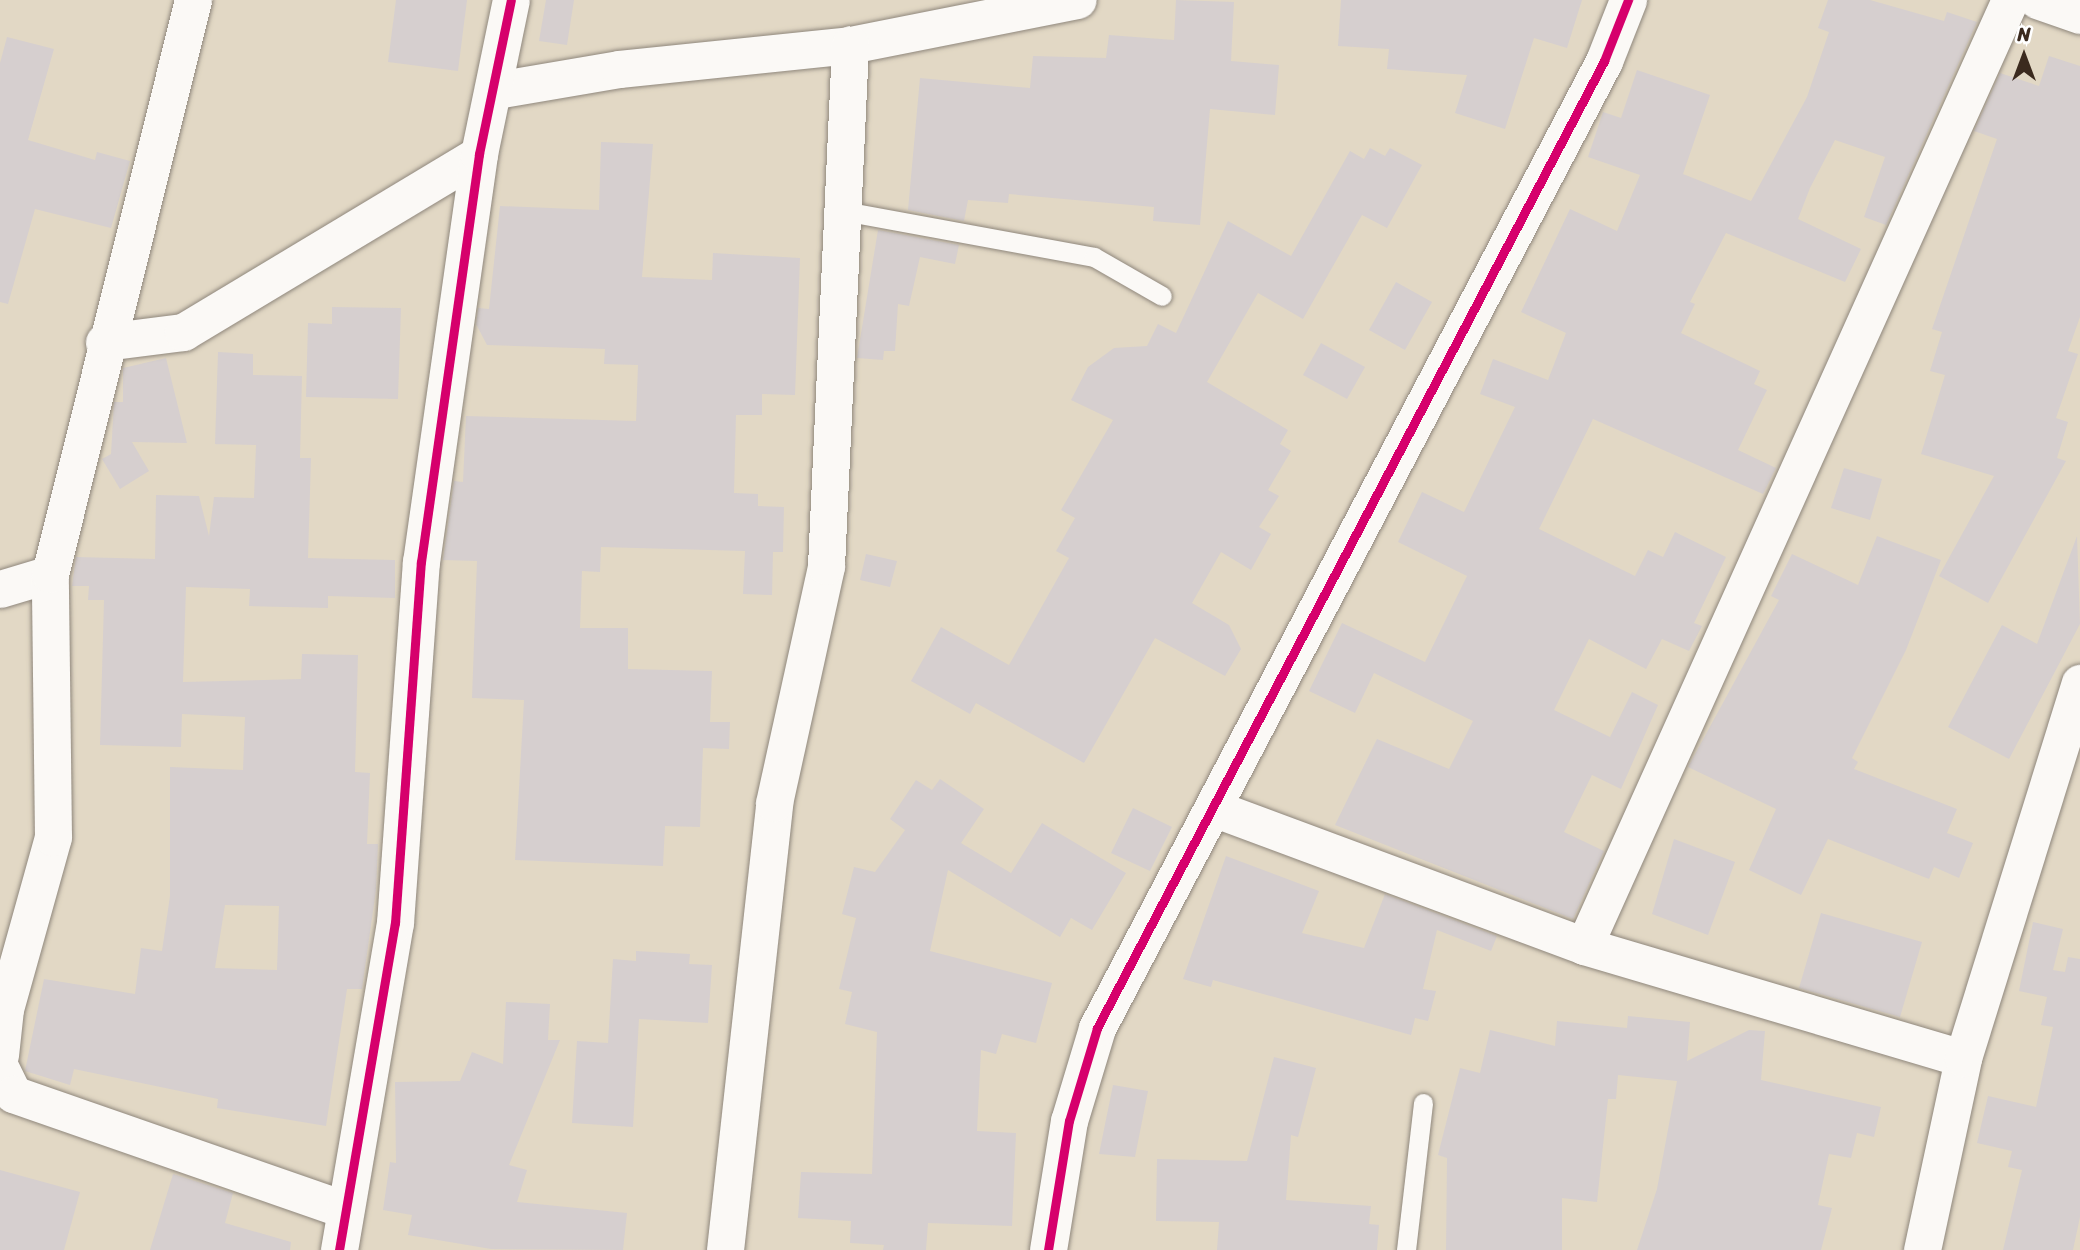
<!DOCTYPE html>
<style>
body{margin:0}
#map{position:relative;width:2080px;height:1250px;overflow:hidden;background:#e2d8c5;font-family:Sriracha,sans-serif}
div>[style]{position:absolute}
.building>*{inset:0;background:#d6cfcf}
.roads{filter:drop-shadow(0 0 2px #8f877c) drop-shadow(0 0 2px #8f877c)}
.lane>*{height:19px;margin:-9.5px;padding:0 9.5px;transform-origin:9.5px;border-radius:9.5px;background:#fbf9f6}
.street>*{height:37px;margin:-18.5px;padding:0 18.5px;transform-origin:18.5px;border-radius:18.5px;background:#fbf9f6}
.cycleway>*{height:9px;margin:-4.5px;padding:0 4.5px;transform-origin:4.5px;border-radius:4.5px;background:#d6006c}
span{translate:-50% -50%;white-space:nowrap;text-align:center;line-height:1.15;-webkit-text-stroke:5px #fff;paint-order:stroke}
.north{position:absolute;left:1989px;top:21px;width:70px;height:70px;-webkit-text-stroke:5px #fff;paint-order:stroke;rotate:0deg;font-size:19px;font-weight:700;line-height:28px;text-align:center;color:#3b2a1e}
.north::after{content:'';display:block;margin:auto;width:24px;height:32px;background:#3b2a1e;clip-path:polygon(50% 0,100% 100%,50% 72%,0 100%)}
</style>
<div id="map">
<div class="building">
<div style="clip-path:polygon(396px 0,467px 0,458px 71px,388px 62px)"></div>
<div style="clip-path:polygon(546px 0,574px 0,567px 45px,539px 41px)"></div>
<div style="clip-path:polygon(1176px 0,1234px 2px,1231px 61px,1279px 65px,1275px 115px,1210px 109px,1200px 225px,1153px 221px,1154px 207px,1009px 194px,1008px 203px,968px 200px,964px 221px,908px 210px,920px 78px,1030px 88px,1033px 56px,1106px 58px,1109px 35px,1174px 40px)"></div>
<div style="clip-path:polygon(1341px 0,1582px 0,1567px 48px,1534px 38px,1505px 129px,1455px 113px,1467px 75px,1387px 69px,1389px 49px,1338px 46px)"></div>
<div style="clip-path:polygon(1828px 0,1870px 0,1944px 21px,1947px 12px,1977px 22px,1886px 225px,1864px 217px,1885px 157px,1835px 140px,1810px 188px,1798px 219px,1861px 249px,1845px 282px,1726px 233px,1690px 302px,1695px 304px,1681px 333px,1760px 371px,1754px 384px,1767px 390px,1738px 450px,1776px 468px,1763px 494px,1593px 419px,1539px 529px,1635px 576px,1648px 550px,1663px 557px,1675px 532px,1726px 557px,1694px 623px,1702px 626px,1689px 651px,1662px 639px,1646px 669px,1589px 639px,1554px 710px,1610px 737px,1632px 692px,1658px 705px,1621px 789px,1592px 775px,1564px 832px,1604px 851px,1573px 919px,1335px 825px,1377px 739px,1449px 769px,1473px 721px,1374px 673px,1355px 713px,1309px 691px,1342px 623px,1425px 662px,1467px 576px,1398px 542px,1422px 492px,1464px 512px,1515px 407px,1480px 394px,1493px 359px,1548px 380px,1566px 333px,1521px 312px,1570px 209px,1617px 231px,1640px 175px,1588px 157px,1603px 112px,1621px 118px,1637px 70px,1710px 95px,1683px 174px,1751px 201px,1807px 97px,1829px 32px,1818px 28px)"></div>
<div style="clip-path:polygon(7px 37px,54px 49px,28px 140px,95px 160px,97px 152px,130px 161px,111px 228px,35px 209px,8px 304px,0 302px,0 63px)"></div>
<div style="clip-path:polygon(2049px 56px,2080px 66px,2080px 317px,2068px 351px,2078px 354px,2056px 418px,2068px 422px,2057px 458px,2066px 461px,1988px 603px,1939px 576px,1994px 476px,1921px 454px,1945px 375px,1930px 371px,1942px 332px,1932px 329px,1997px 139px,1974px 131px,2000px 73px,2039px 86px)"></div>
<div style="clip-path:polygon(601px 142px,653px 144px,642px 277px,712px 280px,713px 253px,800px 258px,795px 395px,762px 394px,762px 415px,736px 415px,734px 493px,758px 494px,758px 506px,784px 507px,783px 552px,773px 552px,772px 595px,743px 594px,745px 551px,601px 547px,600px 572px,582px 571px,580px 628px,628px 628px,628px 669px,712px 671px,710px 722px,730px 722px,729px 749px,703px 748px,700px 827px,665px 826px,663px 866px,515px 860px,524px 700px,472px 698px,477px 561px,443px 560px,454px 481px,463px 482px,466px 416px,636px 421px,638px 365px,604px 364px,605px 349px,487px 345px,476px 324px,478px 308px,489px 309px,500px 206px,599px 210px)"></div>
<div style="clip-path:polygon(1370px 148px,1385px 156px,1390px 148px,1422px 165px,1387px 228px,1362px 215px,1303px 319px,1258px 293px,1207px 382px,1288px 430px,1280px 444px,1291px 451px,1268px 490px,1279px 496px,1259px 527px,1271px 534px,1251px 570px,1221px 552px,1192px 603px,1229px 625px,1241px 649px,1225px 676px,1155px 638px,1084px 763px,976px 703px,970px 714px,911px 681px,941px 627px,1009px 665px,1069px 558px,1056px 551px,1075px 518px,1061px 510px,1113px 420px,1071px 400px,1088px 367px,1114px 348px,1147px 346px,1158px 324px,1176px 333px,1228px 221px,1291px 256px,1350px 151px,1364px 159px)"></div>
<div style="clip-path:polygon(878px 230px,959px 245px,955px 264px,920px 257px,909px 306px,898px 304px,895px 351px,884px 351px,883px 360px,857px 358px)"></div>
<div style="clip-path:polygon(1396px 282px,1432px 302px,1405px 350px,1369px 330px)"></div>
<div style="clip-path:polygon(332px 307px,401px 308px,398px 399px,306px 397px,308px 323px,332px 324px)"></div>
<div style="clip-path:polygon(1321px 343px,1365px 367px,1347px 399px,1303px 375px)"></div>
<div style="clip-path:polygon(evenodd,218px 352px,253px 354px,253px 375px,302px 376px,300px 458px,311px 458px,308px 558px,395px 560px,395px 598px,328px 596px,328px 608px,249px 606px,250px 589px,186px 587px,183px 682px,301px 679px,302px 654px,358px 655px,355px 772px,370px 773px,367px 844px,378px 844px,376px 890px,362px 989px,347px 989px,326px 1126px,217px 1108px,218px 1099px,74px 1069px,70px 1085px,25px 1071px,44px 979px,135px 994px,141px 948px,162px 951px,170px 896px,170px 767px,243px 770px,245px 717px,182px 714px,181px 747px,100px 745px,104px 600px,88px 600px,89px 586px,72px 586px,76px 557px,155px 559px,156px 495px,199px 496px,209px 536px,214px 497px,254px 498px,256px 445px,215px 444px,218px 352px,225px 905px,279px 906px,277px 970px,215px 968px,225px 905px)"></div>
<div style="clip-path:polygon(166px 358px,187px 443px,132px 442px,149px 471px,120px 489px,102px 459px,111px 454px,114px 402px,123px 402px,123px 368px)"></div>
<div style="clip-path:polygon(1844px 468px,1882px 479px,1870px 520px,1831px 508px)"></div>
<div style="clip-path:polygon(1877px 536px,1941px 560px,1906px 650px,1852px 758px,1858px 762px,1854px 769px,1957px 809px,1947px 833px,1973px 843px,1959px 878px,1934px 867px,1929px 879px,1828px 839px,1801px 895px,1749px 870px,1776px 809px,1688px 767px,1779px 600px,1771px 596px,1792px 554px,1858px 585px)"></div>
<div style="clip-path:polygon(2077px 536px,2080px 624px,2009px 759px,1948px 727px,2002px 625px,2037px 644px)"></div>
<div style="clip-path:polygon(866px 554px,897px 561px,890px 587px,860px 580px)"></div>
<div style="clip-path:polygon(940px 779px,984px 809px,961px 843px,1011px 873px,1042px 823px,1126px 873px,1092px 930px,1071px 918px,1060px 937px,948px 870px,930px 951px,1052px 983px,1036px 1043px,1002px 1034px,996px 1054px,981px 1050px,977px 1131px,1016px 1133px,1012px 1226px,928px 1223px,926px 1250px,883px 1250px,884px 1245px,850px 1243px,851px 1221px,798px 1218px,801px 1172px,872px 1174px,877px 1032px,845px 1024px,852px 992px,839px 989px,856px 918px,842px 914px,854px 867px,875px 872px,905px 830px,890px 819px,916px 780px,932px 790px)"></div>
<div style="clip-path:polygon(1133px 808px,1172px 827px,1150px 871px,1111px 853px)"></div>
<div style="clip-path:polygon(1674px 839px,1735px 862px,1708px 935px,1652px 914px)"></div>
<div style="clip-path:polygon(1226px 856px,1319px 891px,1302px 933px,1364px 948px,1385px 894px,1497px 936px,1491px 951px,1437px 930px,1423px 989px,1436px 991px,1428px 1021px,1415px 1018px,1411px 1035px,1213px 980px,1211px 987px,1183px 979px)"></div>
<div style="clip-path:polygon(1821px 913px,1922px 942px,1900px 1017px,1799px 988px)"></div>
<div style="clip-path:polygon(2033px 922px,2063px 929px,2053px 970px,2065px 972px,2068px 957px,2080px 959px,2080px 1217px,2073px 1250px,2003px 1250px,2022px 1170px,2008px 1167px,2012px 1151px,1977px 1143px,1988px 1096px,2036px 1107px,2053px 1027px,2041px 1025px,2047px 997px,2019px 991px)"></div>
<div style="clip-path:polygon(636px 951px,690px 954px,689px 964px,712px 965px,708px 1023px,639px 1019px,633px 1127px,572px 1123px,577px 1041px,608px 1043px,613px 959px,636px 961px)"></div>
<div style="clip-path:polygon(506px 1002px,550px 1004px,548px 1040px,560px 1040px,509px 1165px,527px 1170px,517px 1202px,627px 1213px,623px 1250px,491px 1249px,408px 1235px,412px 1215px,383px 1210px,390px 1162px,396px 1163px,395px 1082px,460px 1081px,472px 1052px,503px 1064px)"></div>
<div style="clip-path:polygon(1628px 1016px,1690px 1022px,1687px 1061px,1749px 1030px,1765px 1031px,1761px 1080px,1881px 1107px,1874px 1137px,1857px 1133px,1851px 1158px,1829px 1154px,1818px 1205px,1832px 1208px,1821px 1250px,1637px 1250px,1657px 1189px,1677px 1081px,1618px 1075px,1616px 1099px,1608px 1099px,1597px 1202px,1562px 1198px,1562px 1250px,1446px 1250px,1447px 1158px,1438px 1155px,1460px 1068px,1480px 1073px,1490px 1030px,1555px 1046px,1557px 1021px,1627px 1028px)"></div>
<div style="clip-path:polygon(1274px 1057px,1316px 1068px,1298px 1137px,1291px 1135px,1286px 1200px,1371px 1206px,1369px 1224px,1379px 1225px,1377px 1250px,1217px 1250px,1219px 1222px,1156px 1221px,1157px 1159px,1247px 1161px)"></div>
<div style="clip-path:polygon(1113px 1085px,1148px 1091px,1135px 1157px,1099px 1154px)"></div>
<div style="clip-path:polygon(0 1170px,80px 1192px,64px 1250px,0 1250px)"></div>
<div style="clip-path:polygon(173px 1174px,233px 1193px,225px 1223px,291px 1242px,290px 1250px,150px 1250px)"></div>
</div>
<div class="roads">
<div class="lane">
<div style="left:844px;top:211px;width:254px;rotate:10.4deg"></div>
<div style="left:1094px;top:257px;width:78px;rotate:29.8deg"></div>
<div style="left:1406px;top:1250px;width:148px;rotate:-83.4deg"></div>
</div>
<div class="street">
<div style="left:2037px;top:0;width:46px;rotate:19.2deg"></div>
<div style="left:496px;top:90px;width:125px;rotate:-9.7deg"></div>
<div style="left:619px;top:69px;width:232px;rotate:-5.9deg"></div>
<div style="left:850px;top:45px;width:232px;rotate:-11.2deg"></div>
<div style="left:104px;top:342px;width:80px;rotate:-7.2deg"></div>
<div style="left:183px;top:332px;width:345px;rotate:-31deg"></div>
<div style="left:0;top:589px;width:52px;rotate:-16.7deg"></div>
<div style="left:1216px;top:809px;width:393px;rotate:20.4deg"></div>
<div style="left:1584px;top:946px;width:395px;rotate:16.5deg"></div>
<div style="left:1584px;top:946px;width:1037px;rotate:-65.76deg"></div>
<div style="left:0;top:1055px;width:46px;rotate:-83.8deg"></div>
<div style="left:5px;top:1009px;width:179px;rotate:-74.4deg"></div>
<div style="left:53px;top:837px;width:263px;rotate:-90.7deg"></div>
<div style="left:50px;top:574px;width:592px;rotate:-76.01deg"></div>
<div style="left:0;top:1067px;width:30px;rotate:64deg"></div>
<div style="left:13px;top:1094px;width:350px;rotate:19.2deg"></div>
<div style="left:339px;top:1250px;width:332px;rotate:-80.3deg"></div>
<div style="left:395px;top:923px;width:362px;rotate:-85.9deg"></div>
<div style="left:421px;top:562px;width:412px;rotate:-81.9deg"></div>
<div style="left:479px;top:154px;width:157px;rotate:-78.3deg"></div>
<div style="left:725px;top:1250px;width:450px;rotate:-83.7deg"></div>
<div style="left:774px;top:803px;width:243px;rotate:-77.6deg"></div>
<div style="left:826px;top:566px;width:522px;rotate:-87.36deg"></div>
<div style="left:1048px;top:1250px;width:131px;rotate:-80.8deg"></div>
<div style="left:1069px;top:1121px;width:97px;rotate:-73.2deg"></div>
<div style="left:1097px;top:1028px;width:1092px;rotate:-62.33deg"></div>
<div style="left:1604px;top:61px;width:66px;rotate:-68.5deg"></div>
<div style="left:1922px;top:1250px;width:196px;rotate:-77.9deg"></div>
<div style="left:1963px;top:1058px;width:393px;rotate:-72.7deg"></div>
</div>
</div>
<div class="cycleway">
<div style="left:339px;top:1250px;width:332px;rotate:-80.3deg"></div>
<div style="left:395px;top:923px;width:362px;rotate:-85.9deg"></div>
<div style="left:421px;top:562px;width:412px;rotate:-81.9deg"></div>
<div style="left:479px;top:154px;width:157px;rotate:-78.3deg"></div>
<div style="left:1048px;top:1250px;width:131px;rotate:-80.8deg"></div>
<div style="left:1069px;top:1121px;width:97px;rotate:-73.2deg"></div>
<div style="left:1097px;top:1028px;width:1092px;rotate:-62.33deg"></div>
<div style="left:1604px;top:61px;width:66px;rotate:-68.5deg"></div>
</div>
<div class="north">N</div>
</div>
